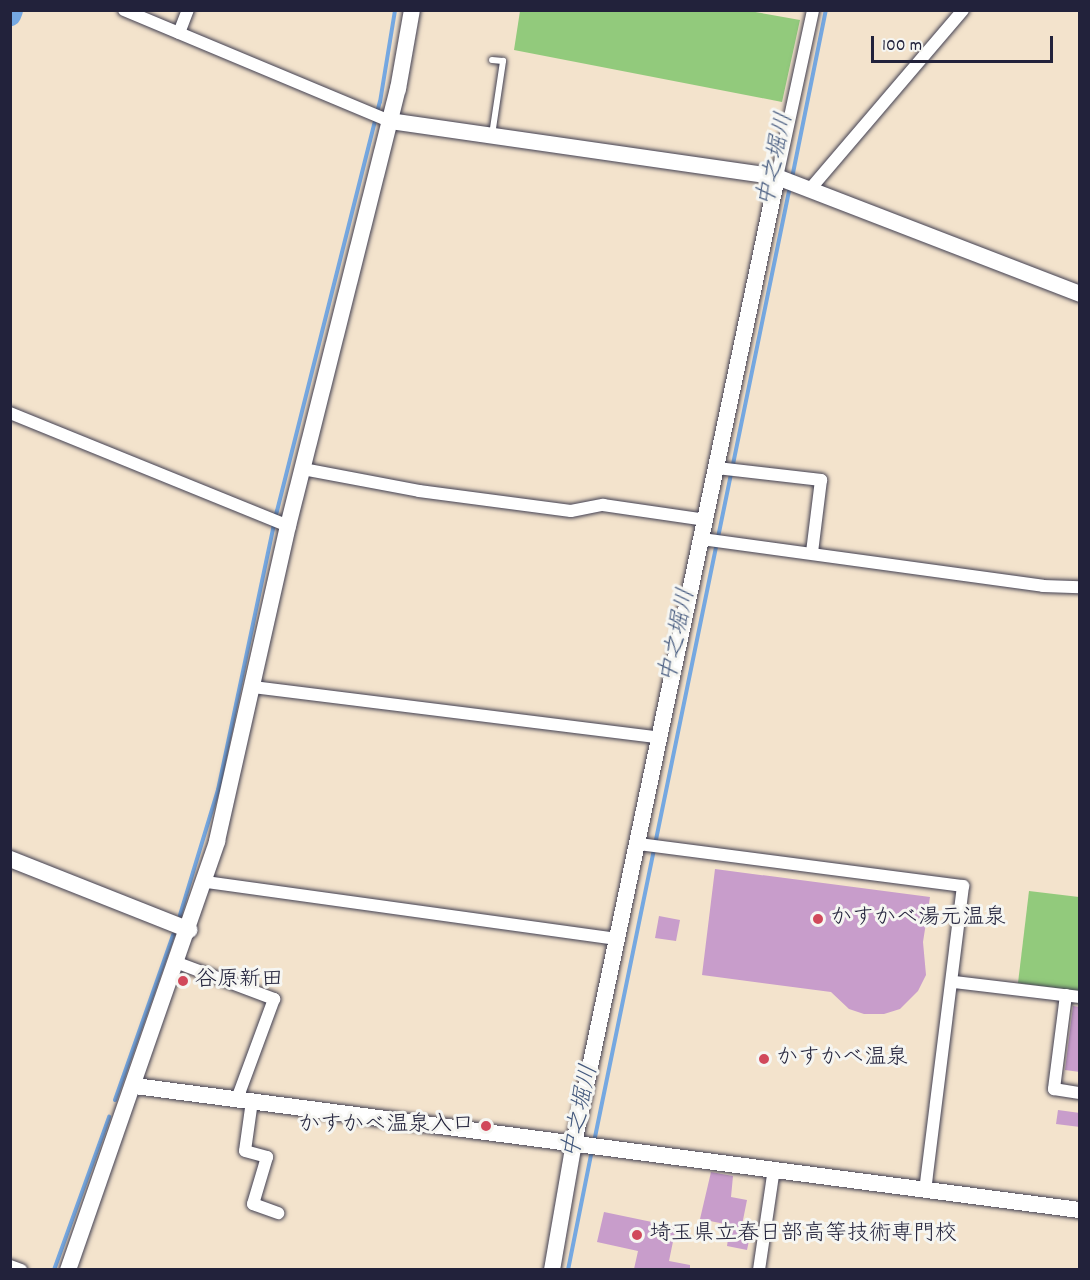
<!DOCTYPE html>
<meta charset="utf-8">
<style>
body{margin:0}
#map{position:relative;width:1090px;height:1280px;overflow:hidden;background:#f3e3cc;font-family:Dekko,"Klee One",sans-serif}
div>[style]{position:absolute}
.green>*{inset:0;background:#92ca7c}
.stream>*{height:4px;margin:-2px;padding:0 2px;transform-origin:2px;border-radius:2px;background:#75a8e1}
.river>*{height:21px;margin:-10.5px;padding:0 10.5px;transform-origin:10.5px;border-radius:10.5px;background:#75a8e1}
.building>*{inset:0;background:#c89dcb}
.roads{filter:drop-shadow(0 0 2px #413f51) drop-shadow(0 0 2px #413f51)}
.service>*{height:6px;margin:-3px;padding:0 3px;transform-origin:3px;border-radius:3px;background:#fff}
.minor>*{height:12px;margin:-6px;padding:0 6px;transform-origin:6px;border-radius:6px;background:#fff}
.tertiary>*{height:16px;margin:-8px;padding:0 8px;transform-origin:8px;border-radius:8px;background:#fff}
.dots>*{width:16px;height:16px;translate:-50% -50%;box-sizing:border-box;border:3px solid #f6f6f2;border-radius:50%}
span{translate:-50% -50%;white-space:nowrap;text-align:center;line-height:1.15;-webkit-text-stroke:6px #f6f6f2;paint-order:stroke}
.poi-label{font-size:22px;color:#22223b}
.left{translate:0 -50%;text-align:left}
.right{translate:-100% -50%;text-align:right}
.water-label{font-size:24px;color:#43587d;font-style:italic}
.frame{position:absolute;inset:0;border:12px solid #22223b;pointer-events:none}
.scale{position:absolute;left:871px;top:36px;width:182px;height:27px;box-sizing:border-box;border:3px solid #22223b;border-top:0;padding-left:8px;font-size:18px;line-height:21px;white-space:nowrap;color:#22223b;-webkit-text-stroke:4px #f6f6f2;paint-order:stroke}
</style>
<div id="map">
<div class="green">
<div style="clip-path:polygon(744px 10px,800px 20px,782px 102px,514px 50px,520px 11px)"></div>
<div style="clip-path:polygon(1029px 891px,1079px 897px,1079px 991px,1018px 983px)"></div>
</div>
<div class="stream">
<div style="left:792px;top:178px;width:171px;rotate:-78.6deg"></div>
<div style="left:180px;top:915px;width:131px;rotate:-73.1deg"></div>
<div style="left:218px;top:790px;width:285px;rotate:-78.1deg"></div>
<div style="left:277px;top:511px;width:422px;rotate:-75.9deg"></div>
<div style="left:380px;top:102px;width:93px;rotate:-80.7deg"></div>
<div style="left:115px;top:1100px;width:175px;rotate:-70.6deg"></div>
<div style="left:594px;top:1142px;width:976px;rotate:-78.41deg"></div>
<div style="left:54px;top:1270px;width:163px;rotate:-70.2deg"></div>
<div style="left:568px;top:1270px;width:122px;rotate:-78.7deg"></div>
</div>
<div class="river">
<div style="left:10px;top:15px;width:5px;rotate:-68deg"></div>
</div>
<div class="building">
<div style="clip-path:polygon(715px 869px,930px 897px,923px 942px,926px 975px,918px 991px,900px 1009px,884px 1014px,864px 1014px,849px 1009px,831px 992px,702px 975px)"></div>
<div style="clip-path:polygon(659px 916px,680px 920px,676px 941px,655px 938px)"></div>
<div style="clip-path:polygon(1073px 1006px,1080px 1007px,1080px 1072px,1065px 1070px)"></div>
<div style="clip-path:polygon(1058px 1110px,1080px 1113px,1080px 1127px,1056px 1124px)"></div>
<div style="clip-path:polygon(711px 1172px,733px 1176px,731px 1197px,747px 1200px,740px 1235px,750px 1236px,747px 1250px,727px 1246px,730px 1225px,700px 1219px)"></div>
<div style="clip-path:polygon(604px 1212px,676px 1227px,669px 1261px,690px 1265px,690px 1269px,634px 1269px,638px 1251px,597px 1242px)"></div>
</div>
<div class="roads">
<div class="service">
<div style="left:492px;top:135px;width:75px;rotate:-81.5deg"></div>
<div style="left:503px;top:61px;width:11px;rotate:-175deg"></div>
</div>
<div class="minor">
<div style="left:124px;top:10px;width:288px;rotate:22.7deg"></div>
<div style="left:179px;top:33px;width:25px;rotate:-69deg"></div>
<div style="left:777px;top:177px;width:171px;rotate:-77.8deg"></div>
<div style="left:811px;top:188px;width:234px;rotate:-49.5deg"></div>
<div style="left:10px;top:413px;width:300px;rotate:22.1deg"></div>
<div style="left:717px;top:468px;width:105px;rotate:6.6deg"></div>
<div style="left:821px;top:480px;width:73px;rotate:97.1deg"></div>
<div style="left:303px;top:469px;width:118px;rotate:10.7deg"></div>
<div style="left:419px;top:491px;width:153px;rotate:7.5deg"></div>
<div style="left:571px;top:511px;width:33px;rotate:-11deg"></div>
<div style="left:603px;top:505px;width:104px;rotate:8.3deg"></div>
<div style="left:702px;top:539px;width:344px;rotate:7.8deg"></div>
<div style="left:1043px;top:586px;width:37px;rotate:2deg"></div>
<div style="left:253px;top:687px;width:410px;rotate:7.1deg"></div>
<div style="left:639px;top:844px;width:327px;rotate:7.4deg"></div>
<div style="left:963px;top:886px;width:306px;rotate:97.1deg"></div>
<div style="left:206px;top:882px;width:416px;rotate:7.9deg"></div>
<div style="left:178px;top:963px;width:103px;rotate:20.6deg"></div>
<div style="left:274px;top:999px;width:107px;rotate:110.3deg"></div>
<div style="left:954px;top:982px;width:127px;rotate:6.8deg"></div>
<div style="left:1066px;top:995px;width:95px;rotate:97.3deg"></div>
<div style="left:1054px;top:1089px;width:26px;rotate:9deg"></div>
<div style="left:252px;top:1101px;width:50px;rotate:98deg"></div>
<div style="left:245px;top:1151px;width:23px;rotate:15deg"></div>
<div style="left:267px;top:1157px;width:49px;rotate:106.6deg"></div>
<div style="left:253px;top:1204px;width:27px;rotate:20deg"></div>
<div style="left:10px;top:1266px;width:12px;rotate:20deg"></div>
<div style="left:759px;top:1270px;width:102px;rotate:-81.6deg"></div>
</div>
<div class="tertiary">
<div style="left:390px;top:121px;width:391px;rotate:8.2deg"></div>
<div style="left:777px;top:177px;width:325px;rotate:21.1deg"></div>
<div style="left:10px;top:859px;width:193px;rotate:21.6deg"></div>
<div style="left:135px;top:1086px;width:953px;rotate:7.48deg"></div>
<div style="left:68px;top:1270px;width:454px;rotate:-70.8deg"></div>
<div style="left:217px;top:841px;width:323px;rotate:-77.3deg"></div>
<div style="left:288px;top:526px;width:451px;rotate:-75.9deg"></div>
<div style="left:398px;top:89px;width:80px;rotate:-80deg"></div>
<div style="left:552px;top:1270px;width:129px;rotate:-80.2deg"></div>
<div style="left:574px;top:1143px;width:987px;rotate:-78.13deg"></div>
</div>
</div>
<div class="dots">
<div style="left:818px;top:919px;background:#d1495b"></div>
<div style="left:183px;top:981px;background:#d1495b"></div>
<div style="left:764px;top:1059px;background:#d1495b"></div>
<div style="left:486px;top:1126px;background:#d1495b"></div>
<div style="left:637px;top:1235px;background:#d1495b"></div>
</div>
<div class="poi-label">
<span class="left" style="left:830px;top:919px">かすかべ湯元温泉</span>
<span class="left" style="left:195px;top:981px">谷原新田</span>
<span class="left" style="left:776px;top:1059px">かすかべ温泉</span>
<span class="right" style="left:474px;top:1126px">かすかべ温泉入口</span>
<span class="left" style="left:649px;top:1235px">埼玉県立春日部高等技術専門校</span>
</div>
<div class="water-label">
<span style="left:777px;top:160px;rotate:-78deg">中之堀川</span>
<span style="left:679px;top:636px;rotate:-78deg">中之堀川</span>
<span style="left:582px;top:1112px;rotate:-78deg">中之堀川</span>
</div>
<div class="frame"></div>
<div class="scale">100 m</div>
</div>
